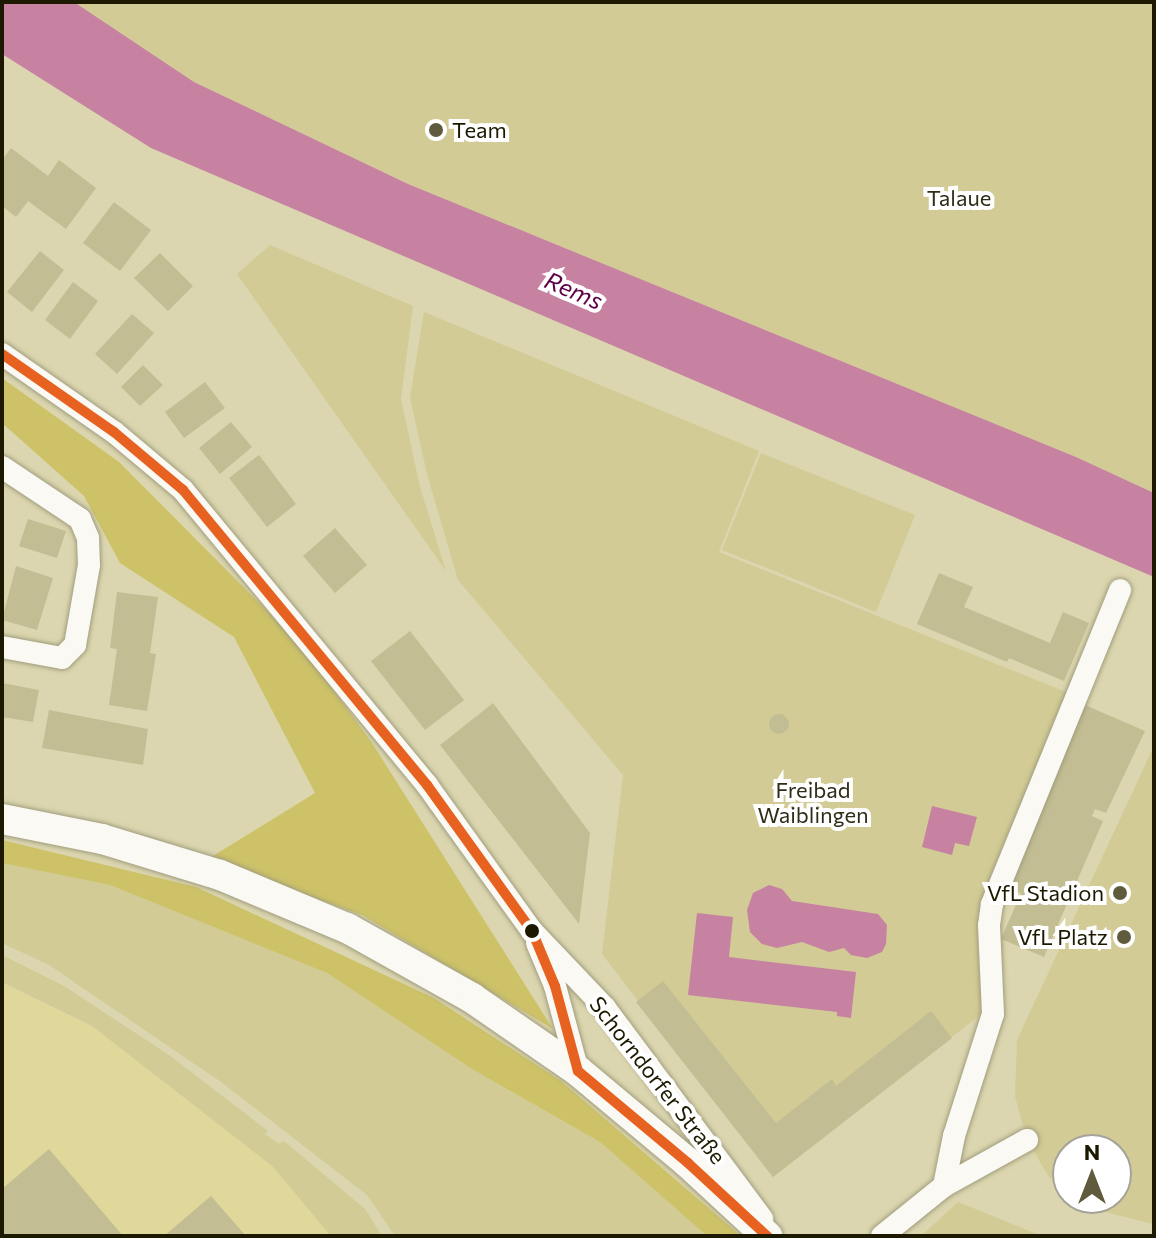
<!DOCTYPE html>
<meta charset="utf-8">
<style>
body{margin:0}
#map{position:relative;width:1156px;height:1238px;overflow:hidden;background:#dbd6af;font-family:Commissioner,sans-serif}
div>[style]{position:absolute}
.built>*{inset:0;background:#e0d89a}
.green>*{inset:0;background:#d2cb95}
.forest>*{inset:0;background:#cdc268}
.water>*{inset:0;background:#c782a2}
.building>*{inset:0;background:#c2bd93}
.round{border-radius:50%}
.roads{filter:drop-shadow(0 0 2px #a19d7e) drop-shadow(0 0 2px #a19d7e)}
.minor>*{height:22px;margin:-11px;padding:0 11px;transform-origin:11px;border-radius:11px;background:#faf9f3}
.major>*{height:30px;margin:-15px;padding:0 15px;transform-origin:15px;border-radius:15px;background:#faf9f3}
.bus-1>*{height:10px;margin:-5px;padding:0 5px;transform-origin:5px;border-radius:5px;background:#e76120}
.dots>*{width:22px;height:22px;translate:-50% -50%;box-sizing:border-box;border:4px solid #fff;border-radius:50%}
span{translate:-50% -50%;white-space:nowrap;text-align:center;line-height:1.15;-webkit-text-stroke:8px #fff;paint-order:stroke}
.poi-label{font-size:22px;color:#1d1900}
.left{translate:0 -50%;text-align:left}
.right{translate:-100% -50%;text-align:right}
.park-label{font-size:22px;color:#2f2d18}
.street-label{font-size:22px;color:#1d1900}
.water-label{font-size:24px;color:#5e0047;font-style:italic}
.frame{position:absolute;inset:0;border:4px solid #1d1900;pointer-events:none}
.north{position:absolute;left:1052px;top:1134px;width:80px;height:80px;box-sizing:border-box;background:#fff;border:2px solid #a5a399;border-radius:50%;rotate:0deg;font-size:22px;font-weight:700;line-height:32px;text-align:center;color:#1d1900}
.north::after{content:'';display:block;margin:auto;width:28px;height:36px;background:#605b3d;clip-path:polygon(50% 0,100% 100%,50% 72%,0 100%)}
</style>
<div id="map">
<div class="built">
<div style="clip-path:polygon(2px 983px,92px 1026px,272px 1166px,331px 1236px,2px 1236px)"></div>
</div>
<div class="green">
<div style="clip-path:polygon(74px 2px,1154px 2px,1154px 493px,1076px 457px,408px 184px,194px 82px)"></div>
<div style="clip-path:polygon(270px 245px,413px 306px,401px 399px,420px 487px,446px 571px,237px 274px)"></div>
<div style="clip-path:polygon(424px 312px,759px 451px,719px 552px,1066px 692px,991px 875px,983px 907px,989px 1008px,773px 1177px,602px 954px,623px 775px,458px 580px,428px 478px,410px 398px)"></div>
<div style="clip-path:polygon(761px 453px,915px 515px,876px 612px,722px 550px)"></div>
<div style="clip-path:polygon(1154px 746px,1154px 1224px,1153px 1224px,1101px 1211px,1081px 1198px,1116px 1198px,1116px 1150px,1068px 1150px,1068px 1190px,1049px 1177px,1027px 1140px,1015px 1096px,1017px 1040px)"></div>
<div style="clip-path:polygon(2px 863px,110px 885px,327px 973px,472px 1069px,600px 1142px,707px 1236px,395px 1236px,367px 1195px,221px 1082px,49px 965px,2px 943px)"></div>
<div style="clip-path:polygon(2px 955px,64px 986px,169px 1055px,268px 1131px,265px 1134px,279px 1144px,284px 1141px,365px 1209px,382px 1236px,331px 1236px,272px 1166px,92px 1026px,2px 982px)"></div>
<div style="clip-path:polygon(958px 1202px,1042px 1236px,921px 1236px)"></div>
</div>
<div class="forest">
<div style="clip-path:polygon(2px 378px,119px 462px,298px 642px,372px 743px,553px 1029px,362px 915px,208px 859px,315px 793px,234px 637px,120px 563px,84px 496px,2px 423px)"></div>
<div style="clip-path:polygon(2px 840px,196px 887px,434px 998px,561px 1081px,741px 1236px,707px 1236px,600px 1142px,472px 1069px,327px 973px,110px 885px,2px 863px)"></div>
</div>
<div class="water">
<div style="clip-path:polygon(2px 2px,74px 2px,194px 82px,408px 184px,1076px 457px,1154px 493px,1154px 577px,151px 148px,2px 54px)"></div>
<div style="clip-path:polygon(932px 806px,977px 817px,969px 846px,955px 843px,952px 855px,922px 847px)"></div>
<div style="clip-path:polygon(769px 885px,782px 889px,792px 901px,878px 914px,887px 925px,886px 944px,882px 952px,867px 958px,851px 955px,844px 948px,829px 952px,802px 942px,777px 948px,762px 944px,750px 932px,747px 910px,753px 893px)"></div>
<div style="clip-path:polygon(697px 913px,733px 917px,729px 957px,856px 972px,851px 1018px,837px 1016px,837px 1012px,688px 995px)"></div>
</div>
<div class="building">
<div style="clip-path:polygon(11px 148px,48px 176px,59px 160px,96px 188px,66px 229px,28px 201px,16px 217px,2px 206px,2px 160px)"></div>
<div style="clip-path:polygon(114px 202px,151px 230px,120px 271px,83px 243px)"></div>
<div style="clip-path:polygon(40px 251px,64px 270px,32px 312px,7px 292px)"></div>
<div style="clip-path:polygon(160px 253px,193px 286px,168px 311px,134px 278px)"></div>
<div style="clip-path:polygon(73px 282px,98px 301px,70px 339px,45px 320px)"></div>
<div style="clip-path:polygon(132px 314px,154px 333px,117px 374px,95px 354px)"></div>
<div style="clip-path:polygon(143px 365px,163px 385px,140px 406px,121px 387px)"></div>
<div style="clip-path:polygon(205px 382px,225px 408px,184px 438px,165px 412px)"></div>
<div style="clip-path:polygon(231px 422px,252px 447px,220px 474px,199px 448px)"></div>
<div style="clip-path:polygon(259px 455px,296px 504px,267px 527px,229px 478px)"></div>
<div style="clip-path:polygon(28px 519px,66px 531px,57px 558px,19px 546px)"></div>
<div style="clip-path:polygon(335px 528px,367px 565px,335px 593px,303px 556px)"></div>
<div style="clip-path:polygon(16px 566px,53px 578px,37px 630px,2px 620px)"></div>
<div style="clip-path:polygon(939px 573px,973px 587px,964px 607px,1050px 643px,1063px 612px,1089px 623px,1064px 681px,1009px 658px,1007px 662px,917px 624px)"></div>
<div style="clip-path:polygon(117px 592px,158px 597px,150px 653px,156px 654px,147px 711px,109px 705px,117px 649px,110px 648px)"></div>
<div style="clip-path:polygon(410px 631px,464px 700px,425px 730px,371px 661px)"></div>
<div style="clip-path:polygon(2px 683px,39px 690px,33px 722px,2px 717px)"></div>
<div style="clip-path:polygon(493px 703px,590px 833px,579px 924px,440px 745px)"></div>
<div style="clip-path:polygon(1085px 705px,1145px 731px,1106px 813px,1095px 809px,1092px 816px,1103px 821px,1044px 957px,1001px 939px,1021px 893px,1006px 887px)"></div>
<div style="clip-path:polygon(49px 710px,148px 729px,143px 765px,42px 748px)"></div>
<div class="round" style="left:769px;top:714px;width:20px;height:20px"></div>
<div style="clip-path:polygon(663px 981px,776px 1123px,832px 1079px,836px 1086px,931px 1011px,952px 1038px,773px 1177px,636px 1002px)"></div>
<div style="clip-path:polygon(49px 1149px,123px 1236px,2px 1236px,2px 1189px)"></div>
<div style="clip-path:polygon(211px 1196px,246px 1236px,164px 1236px)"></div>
</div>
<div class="roads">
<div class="minor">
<div style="left:2px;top:354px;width:136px;rotate:34.9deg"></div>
<div style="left:114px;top:432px;width:90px;rotate:40deg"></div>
<div style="left:183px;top:490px;width:383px;rotate:50.4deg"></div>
<div style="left:427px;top:785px;width:180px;rotate:54.3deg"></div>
<div style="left:532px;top:931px;width:106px;rotate:46.5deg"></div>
<div style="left:605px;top:1008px;width:263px;rotate:53.3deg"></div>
<div style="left:2px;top:467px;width:94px;rotate:33.7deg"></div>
<div style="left:80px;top:519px;width:21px;rotate:67deg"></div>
<div style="left:88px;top:538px;width:27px;rotate:88deg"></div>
<div style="left:89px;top:565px;width:81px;rotate:99.9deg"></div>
<div style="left:75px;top:645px;width:18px;rotate:135deg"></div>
<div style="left:62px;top:658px;width:61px;rotate:-169.6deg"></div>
<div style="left:537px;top:943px;width:47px;rotate:67.3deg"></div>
<div style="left:555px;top:986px;width:88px;rotate:74.9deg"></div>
<div style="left:944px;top:1186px;width:95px;rotate:-29deg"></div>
<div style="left:882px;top:1236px;width:80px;rotate:-38.9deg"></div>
<div style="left:944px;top:1186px;width:51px;rotate:-78.7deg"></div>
<div style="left:954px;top:1136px;width:128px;rotate:-72.3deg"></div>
<div style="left:993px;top:1014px;width:89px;rotate:-92.6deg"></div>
<div style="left:989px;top:925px;width:21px;rotate:-82deg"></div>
<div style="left:992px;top:904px;width:339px;rotate:-67.8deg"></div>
</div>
<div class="major">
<div style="left:2px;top:819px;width:102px;rotate:11.3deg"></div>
<div style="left:102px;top:839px;width:123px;rotate:17deg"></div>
<div style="left:220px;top:875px;width:138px;rotate:22.7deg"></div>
<div style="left:347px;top:928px;width:143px;rotate:29.2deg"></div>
<div style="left:472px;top:998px;width:129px;rotate:34.6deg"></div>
<div style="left:578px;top:1071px;width:143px;rotate:39.9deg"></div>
<div style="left:688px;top:1163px;width:108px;rotate:42.7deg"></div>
</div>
</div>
<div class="bus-1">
<div style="left:2px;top:354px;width:136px;rotate:34.9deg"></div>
<div style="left:114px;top:432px;width:90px;rotate:40deg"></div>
<div style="left:183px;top:490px;width:383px;rotate:50.4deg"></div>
<div style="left:427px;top:785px;width:180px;rotate:54.3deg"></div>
<div style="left:532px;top:931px;width:60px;rotate:67.3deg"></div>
<div style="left:555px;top:986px;width:88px;rotate:74.9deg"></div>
<div style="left:578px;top:1071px;width:143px;rotate:39.9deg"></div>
<div style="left:688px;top:1163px;width:108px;rotate:42.7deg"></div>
</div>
<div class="dots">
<div style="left:436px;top:130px;background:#605b3d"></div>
<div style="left:1120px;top:893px;background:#605b3d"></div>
<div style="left:532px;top:931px;background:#1d1900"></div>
<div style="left:1124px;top:937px;background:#605b3d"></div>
</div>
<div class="poi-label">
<span class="left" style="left:452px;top:130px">Team</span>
<span class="right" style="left:1104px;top:893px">VfL Stadion</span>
<span class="right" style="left:1108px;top:937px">VfL Platz</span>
</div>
<div class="park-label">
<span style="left:959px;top:198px">Talaue</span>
<span style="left:813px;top:802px">Freibad<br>Waiblingen</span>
</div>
<div class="street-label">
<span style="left:658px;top:1080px;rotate:52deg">Schorndorfer Straße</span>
</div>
<div class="water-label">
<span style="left:574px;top:290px;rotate:23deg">Rems</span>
</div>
<div class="frame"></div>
<div class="north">N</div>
</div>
